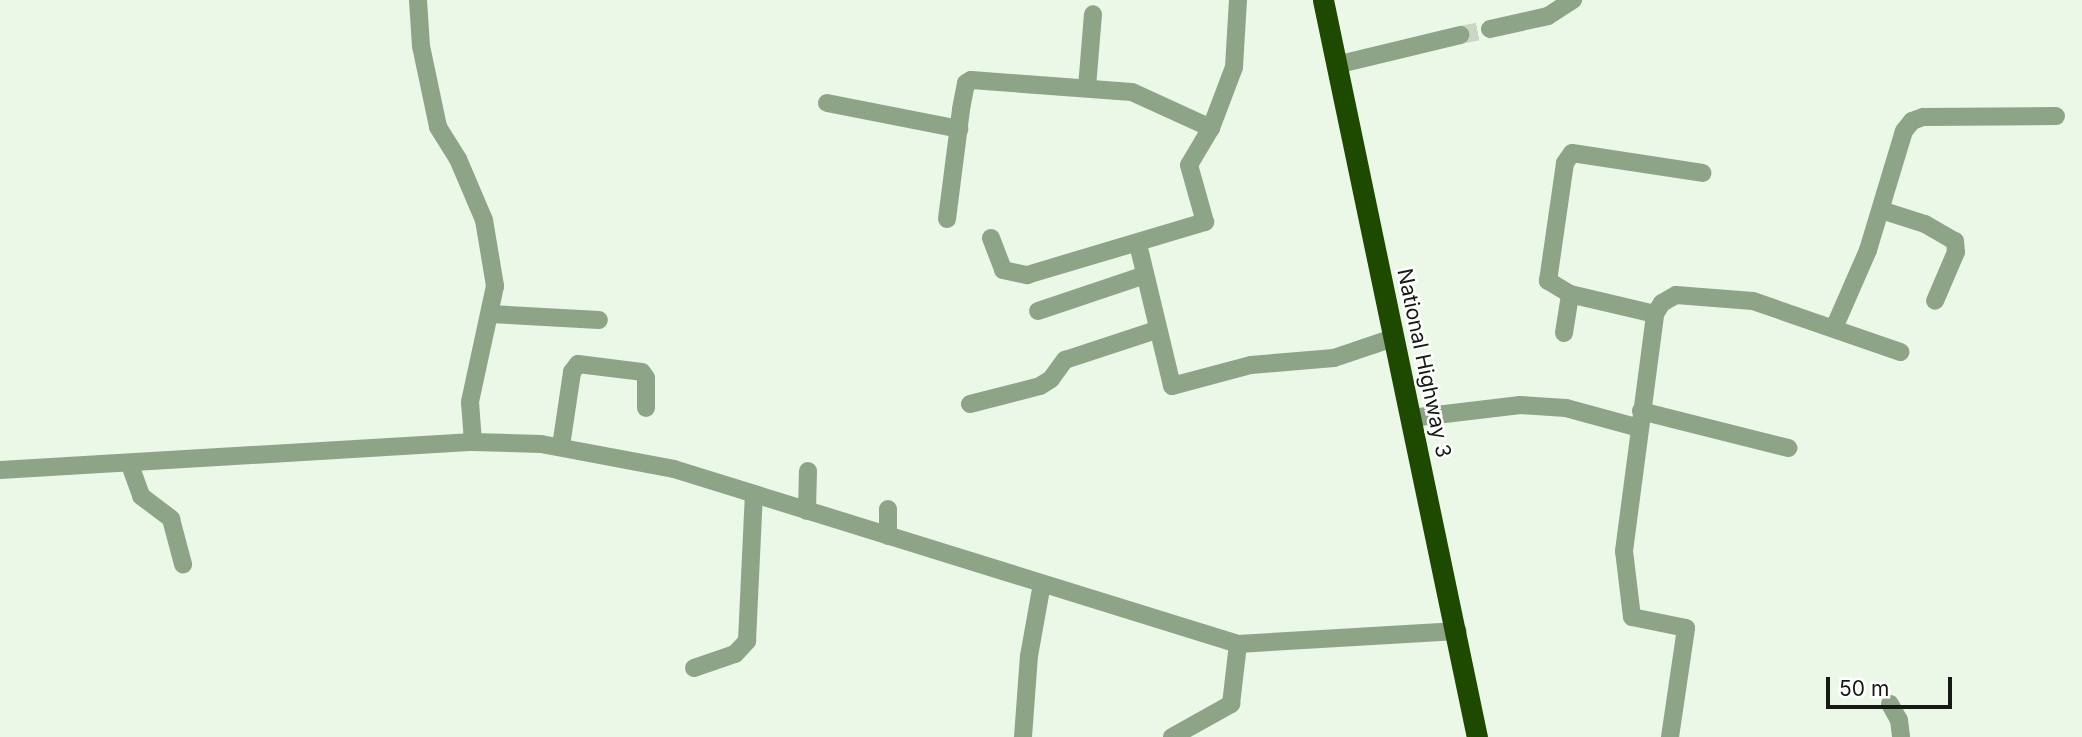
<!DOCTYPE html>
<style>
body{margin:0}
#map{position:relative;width:2082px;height:737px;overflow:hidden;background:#ebf7e7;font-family:Inter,sans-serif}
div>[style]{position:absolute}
.minor-tunnel>*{height:18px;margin-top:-9px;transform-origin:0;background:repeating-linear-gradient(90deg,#cbd6c7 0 18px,transparent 0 27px)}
.minor>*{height:18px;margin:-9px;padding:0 9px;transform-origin:9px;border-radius:9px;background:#8ea486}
.highway>*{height:21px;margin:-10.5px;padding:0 10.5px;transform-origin:10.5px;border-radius:10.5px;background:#1e4a00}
span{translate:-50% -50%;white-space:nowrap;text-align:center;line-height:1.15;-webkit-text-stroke:5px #fff;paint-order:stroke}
.street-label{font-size:21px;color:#161a14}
.scale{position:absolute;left:1826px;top:677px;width:126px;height:32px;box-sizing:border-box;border:4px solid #161a14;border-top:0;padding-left:9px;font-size:21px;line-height:24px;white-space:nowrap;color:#161a14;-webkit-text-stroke:5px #fff;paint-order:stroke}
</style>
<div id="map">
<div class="minor-tunnel">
<div style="left:1460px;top:35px;width:31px;rotate:-11deg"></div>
</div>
<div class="minor">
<div style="left:418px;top:0;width:46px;rotate:86.3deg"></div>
<div style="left:421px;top:46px;width:83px;rotate:78.1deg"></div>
<div style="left:438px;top:127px;width:38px;rotate:58deg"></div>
<div style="left:458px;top:159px;width:66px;rotate:66.9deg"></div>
<div style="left:484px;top:220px;width:67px;rotate:80.5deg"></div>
<div style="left:495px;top:286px;width:119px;rotate:102.2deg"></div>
<div style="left:470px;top:402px;width:40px;rotate:85.7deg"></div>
<div style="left:1490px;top:29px;width:59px;rotate:-12.6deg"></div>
<div style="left:1548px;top:16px;width:30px;rotate:-33deg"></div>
<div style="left:1336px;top:65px;width:128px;rotate:-13.6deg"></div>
<div style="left:1087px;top:87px;width:73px;rotate:-85.3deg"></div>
<div style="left:827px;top:103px;width:135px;rotate:11.1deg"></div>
<div style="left:1881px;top:210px;width:46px;rotate:17.7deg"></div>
<div style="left:1925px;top:224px;width:34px;rotate:30deg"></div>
<div style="left:1955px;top:241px;width:11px;rotate:85deg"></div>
<div style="left:1956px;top:252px;width:53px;rotate:113.2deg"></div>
<div style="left:947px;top:219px;width:111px;rotate:-82.7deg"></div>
<div style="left:961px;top:109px;width:26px;rotate:-79deg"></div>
<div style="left:966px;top:83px;width:6px;rotate:-31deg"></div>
<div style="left:971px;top:80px;width:161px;rotate:4.3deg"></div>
<div style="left:1132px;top:92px;width:87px;rotate:24.5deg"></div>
<div style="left:991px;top:238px;width:34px;rotate:69deg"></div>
<div style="left:1003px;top:270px;width:25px;rotate:12deg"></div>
<div style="left:1027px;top:275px;width:186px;rotate:-16.6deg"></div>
<div style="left:1205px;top:222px;width:59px;rotate:-105.7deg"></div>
<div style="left:1189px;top:165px;width:43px;rotate:-59.3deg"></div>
<div style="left:1211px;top:128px;width:65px;rotate:-69.3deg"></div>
<div style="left:1234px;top:67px;width:67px;rotate:-86.6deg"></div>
<div style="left:1138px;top:244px;width:146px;rotate:76.5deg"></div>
<div style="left:1172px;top:386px;width:82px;rotate:-14.9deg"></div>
<div style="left:1251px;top:365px;width:83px;rotate:-4.8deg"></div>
<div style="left:1334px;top:358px;width:62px;rotate:-18.7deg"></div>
<div style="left:1038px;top:311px;width:113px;rotate:-18.6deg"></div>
<div style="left:491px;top:314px;width:108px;rotate:3.2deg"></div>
<div style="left:1655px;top:314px;width:87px;rotate:-166.8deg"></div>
<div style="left:1570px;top:294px;width:26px;rotate:-149deg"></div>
<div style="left:1548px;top:281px;width:119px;rotate:-81.8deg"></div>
<div style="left:1565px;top:163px;width:12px;rotate:-55deg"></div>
<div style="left:1572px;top:153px;width:132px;rotate:8.7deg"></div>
<div style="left:1834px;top:328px;width:85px;rotate:-66.4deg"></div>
<div style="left:1868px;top:250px;width:124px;rotate:-73.2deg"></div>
<div style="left:1904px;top:131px;width:13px;rotate:-51deg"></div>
<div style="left:1912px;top:121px;width:12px;rotate:-20deg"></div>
<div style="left:1923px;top:117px;width:133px;rotate:-0.4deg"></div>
<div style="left:1564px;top:333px;width:39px;rotate:-81deg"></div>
<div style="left:970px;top:404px;width:72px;rotate:-14.4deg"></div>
<div style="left:1040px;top:386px;width:13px;rotate:-32deg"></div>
<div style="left:1051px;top:379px;width:24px;rotate:-54deg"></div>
<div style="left:1065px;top:360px;width:96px;rotate:-18.2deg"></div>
<div style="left:1641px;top:411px;width:152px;rotate:14.1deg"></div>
<div style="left:1411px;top:418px;width:110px;rotate:-6.8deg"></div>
<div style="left:1520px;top:405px;width:46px;rotate:3.7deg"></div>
<div style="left:1566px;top:408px;width:76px;rotate:15.3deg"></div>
<div style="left:561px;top:446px;width:75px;rotate:-81.5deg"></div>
<div style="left:572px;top:372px;width:10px;rotate:-53deg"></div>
<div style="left:578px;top:364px;width:64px;rotate:7.1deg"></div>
<div style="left:642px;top:372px;width:7px;rotate:56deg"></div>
<div style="left:646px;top:378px;width:30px;rotate:90deg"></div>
<div style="left:130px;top:465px;width:33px;rotate:70deg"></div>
<div style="left:141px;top:496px;width:38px;rotate:37deg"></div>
<div style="left:171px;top:519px;width:47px;rotate:75.1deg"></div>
<div style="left:0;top:470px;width:474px;rotate:-3.4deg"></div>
<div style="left:473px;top:442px;width:68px;rotate:1.7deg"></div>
<div style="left:541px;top:444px;width:135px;rotate:10.6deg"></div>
<div style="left:674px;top:469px;width:591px;rotate:17.24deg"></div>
<div style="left:1238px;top:644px;width:220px;rotate:-3.4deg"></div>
<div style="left:888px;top:509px;width:27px;rotate:90deg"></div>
<div style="left:807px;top:511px;width:40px;rotate:-88.6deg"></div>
<div style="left:694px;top:668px;width:43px;rotate:-18.9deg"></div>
<div style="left:735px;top:654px;width:18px;rotate:-47deg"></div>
<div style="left:747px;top:641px;width:147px;rotate:-87.3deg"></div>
<div style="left:1890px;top:704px;width:18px;rotate:61deg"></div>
<div style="left:1899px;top:720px;width:17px;rotate:83deg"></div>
<div style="left:1023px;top:737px;width:81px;rotate:-85.8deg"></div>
<div style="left:1029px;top:656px;width:73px;rotate:-79.8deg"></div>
<div style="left:1172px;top:737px;width:68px;rotate:-29.2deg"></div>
<div style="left:1231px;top:704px;width:60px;rotate:-83.3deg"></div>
<div style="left:1670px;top:737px;width:110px;rotate:-81.6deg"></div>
<div style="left:1686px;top:628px;width:55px;rotate:-168.5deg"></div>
<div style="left:1632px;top:617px;width:66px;rotate:-96.9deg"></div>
<div style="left:1624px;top:551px;width:239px;rotate:-82.5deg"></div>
<div style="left:1655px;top:314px;width:13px;rotate:-58deg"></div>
<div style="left:1662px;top:303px;width:16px;rotate:-30deg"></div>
<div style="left:1676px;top:295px;width:77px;rotate:4.5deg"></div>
<div style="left:1753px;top:301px;width:156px;rotate:19.1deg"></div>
</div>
<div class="highway">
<div style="left:1323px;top:0;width:753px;rotate:78.2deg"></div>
</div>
<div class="street-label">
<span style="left:1424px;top:363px;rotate:78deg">National Highway 3</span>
</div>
<div class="scale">50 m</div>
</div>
